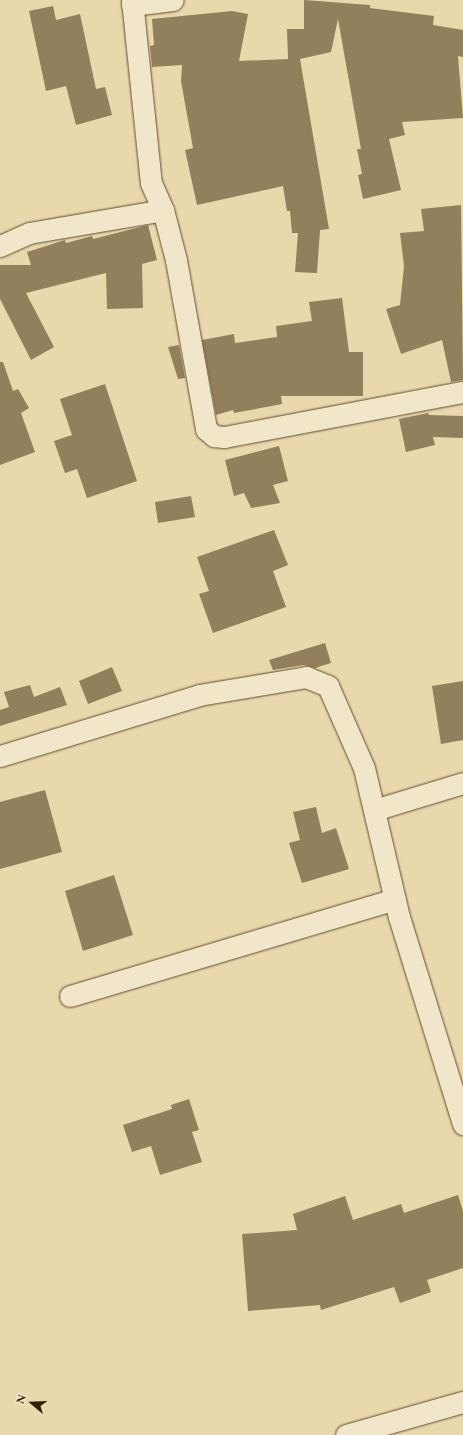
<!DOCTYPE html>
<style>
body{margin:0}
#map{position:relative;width:463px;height:1435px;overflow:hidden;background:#ead8ad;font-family:"EB Garamond",serif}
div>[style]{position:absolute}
.building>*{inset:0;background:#927f5b}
.roads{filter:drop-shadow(0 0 1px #604c2d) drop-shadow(0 0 1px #604c2d)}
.street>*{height:21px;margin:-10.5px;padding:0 10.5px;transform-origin:10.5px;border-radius:10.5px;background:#f1e6ca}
span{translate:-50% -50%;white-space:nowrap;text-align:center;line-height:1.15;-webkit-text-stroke:4px #f1e6ca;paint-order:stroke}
.north{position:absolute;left:12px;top:1383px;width:40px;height:40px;-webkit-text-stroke:3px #f1e6ca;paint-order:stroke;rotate:289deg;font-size:11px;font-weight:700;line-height:16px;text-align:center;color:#321e02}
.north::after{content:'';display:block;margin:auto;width:14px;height:18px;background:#321e02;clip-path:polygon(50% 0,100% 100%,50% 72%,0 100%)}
</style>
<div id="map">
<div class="building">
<div style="clip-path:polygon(304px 0,370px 5px,370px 8px,434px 16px,433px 25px,463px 30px,463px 57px,458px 56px,463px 118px,402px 122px,405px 135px,389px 139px,401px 190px,363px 199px,358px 175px,362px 174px,357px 149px,361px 149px,338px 19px,331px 52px,300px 59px,329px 229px,320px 230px,317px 273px,295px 272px,298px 233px,292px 233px,290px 211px,287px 211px,283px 186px,197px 205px,185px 150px,193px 148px,181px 81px,182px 65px,152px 67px,150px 46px,154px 45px,152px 19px,232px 11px,248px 14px,239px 61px,288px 59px,287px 29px,304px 29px)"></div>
<div style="clip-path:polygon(53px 6px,56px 20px,80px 14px,96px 89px,105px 87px,112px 115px,76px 125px,66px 86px,46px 91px,29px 11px)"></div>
<div style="clip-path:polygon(461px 205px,463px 380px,451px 382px,442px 340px,401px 354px,386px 309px,400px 305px,404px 266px,400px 233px,424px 231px,421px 209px)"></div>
<div style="clip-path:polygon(148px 225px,157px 260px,142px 264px,143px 308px,107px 309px,106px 273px,26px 293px,54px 347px,31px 360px,0 299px,0 265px,31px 265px,27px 252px,65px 240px,66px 243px,92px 236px,93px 239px)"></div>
<div style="clip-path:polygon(342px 298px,349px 352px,363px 352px,363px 396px,281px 396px,282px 404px,234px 413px,233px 410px,216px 415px,202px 340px,234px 334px,235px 343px,277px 337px,276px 326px,312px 321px,309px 302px)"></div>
<div style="clip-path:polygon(179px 345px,185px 378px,178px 379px,168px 347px)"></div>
<div style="clip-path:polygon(0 362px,3px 362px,13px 391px,18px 389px,29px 408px,21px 413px,35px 452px,0 465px)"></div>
<div style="clip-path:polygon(105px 384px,137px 481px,87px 498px,77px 469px,65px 473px,54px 441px,72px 435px,60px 399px)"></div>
<div style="clip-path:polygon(428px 413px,429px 415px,463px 416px,463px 438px,433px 437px,435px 445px,406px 452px,399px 419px)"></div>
<div style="clip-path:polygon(279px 446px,288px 481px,273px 485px,280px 503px,251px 508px,244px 493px,234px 496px,225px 460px)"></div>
<div style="clip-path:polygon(191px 496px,195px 517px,158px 523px,155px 502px)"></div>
<div style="clip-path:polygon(274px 530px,288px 565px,273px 571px,286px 607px,213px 633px,199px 594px,209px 591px,197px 557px)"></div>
<div style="clip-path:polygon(325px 643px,331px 663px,315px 668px,304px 665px,273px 670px,269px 660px)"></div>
<div style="clip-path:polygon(112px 667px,122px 691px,88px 704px,79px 681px)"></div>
<div style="clip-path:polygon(463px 681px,463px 740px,441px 744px,432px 686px)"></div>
<div style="clip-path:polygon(30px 685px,34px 697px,60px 687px,67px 705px,0 726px,0 710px,9px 707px,4px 692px)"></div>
<div style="clip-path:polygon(45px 790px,62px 852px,0 869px,0 802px)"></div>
<div style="clip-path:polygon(316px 807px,322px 833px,336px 828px,349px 869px,302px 883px,289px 843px,300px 840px,293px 812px)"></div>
<div style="clip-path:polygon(114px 875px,133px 935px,83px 951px,65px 891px)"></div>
<div style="clip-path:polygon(189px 1099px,199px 1130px,192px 1132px,202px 1162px,160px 1175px,151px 1146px,132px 1152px,123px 1125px,172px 1109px,171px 1105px)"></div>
<div style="clip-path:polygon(458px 1195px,463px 1211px,463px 1268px,427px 1280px,431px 1292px,400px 1303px,394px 1287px,321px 1310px,320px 1305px,248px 1311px,242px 1234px,297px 1230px,293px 1214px,345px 1196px,353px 1220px,401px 1204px,404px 1213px)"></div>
</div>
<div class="roads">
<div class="street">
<div style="left:132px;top:0;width:184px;rotate:84.1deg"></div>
<div style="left:151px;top:183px;width:30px;rotate:66deg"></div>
<div style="left:163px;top:210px;width:52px;rotate:75.4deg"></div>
<div style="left:176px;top:260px;width:172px;rotate:79.9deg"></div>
<div style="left:206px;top:429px;width:11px;rotate:41deg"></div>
<div style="left:214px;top:436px;width:10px;rotate:6deg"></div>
<div style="left:224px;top:437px;width:243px;rotate:-10.7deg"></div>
<div style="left:132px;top:5px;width:41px;rotate:-7deg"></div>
<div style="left:0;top:246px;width:32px;rotate:-24deg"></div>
<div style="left:29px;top:233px;width:136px;rotate:-9.7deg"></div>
<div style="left:0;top:756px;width:208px;rotate:-17deg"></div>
<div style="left:199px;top:695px;width:109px;rotate:-9.5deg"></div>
<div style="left:306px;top:677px;width:24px;rotate:22deg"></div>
<div style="left:328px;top:686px;width:90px;rotate:66.3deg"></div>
<div style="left:364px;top:768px;width:153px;rotate:76.8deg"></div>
<div style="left:399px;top:917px;width:217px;rotate:72.8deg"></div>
<div style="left:374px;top:810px;width:93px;rotate:-16.9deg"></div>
<div style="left:70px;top:996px;width:339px;rotate:-16.6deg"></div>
<div style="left:346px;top:1435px;width:122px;rotate:-15.8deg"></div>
</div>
</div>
<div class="north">N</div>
</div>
